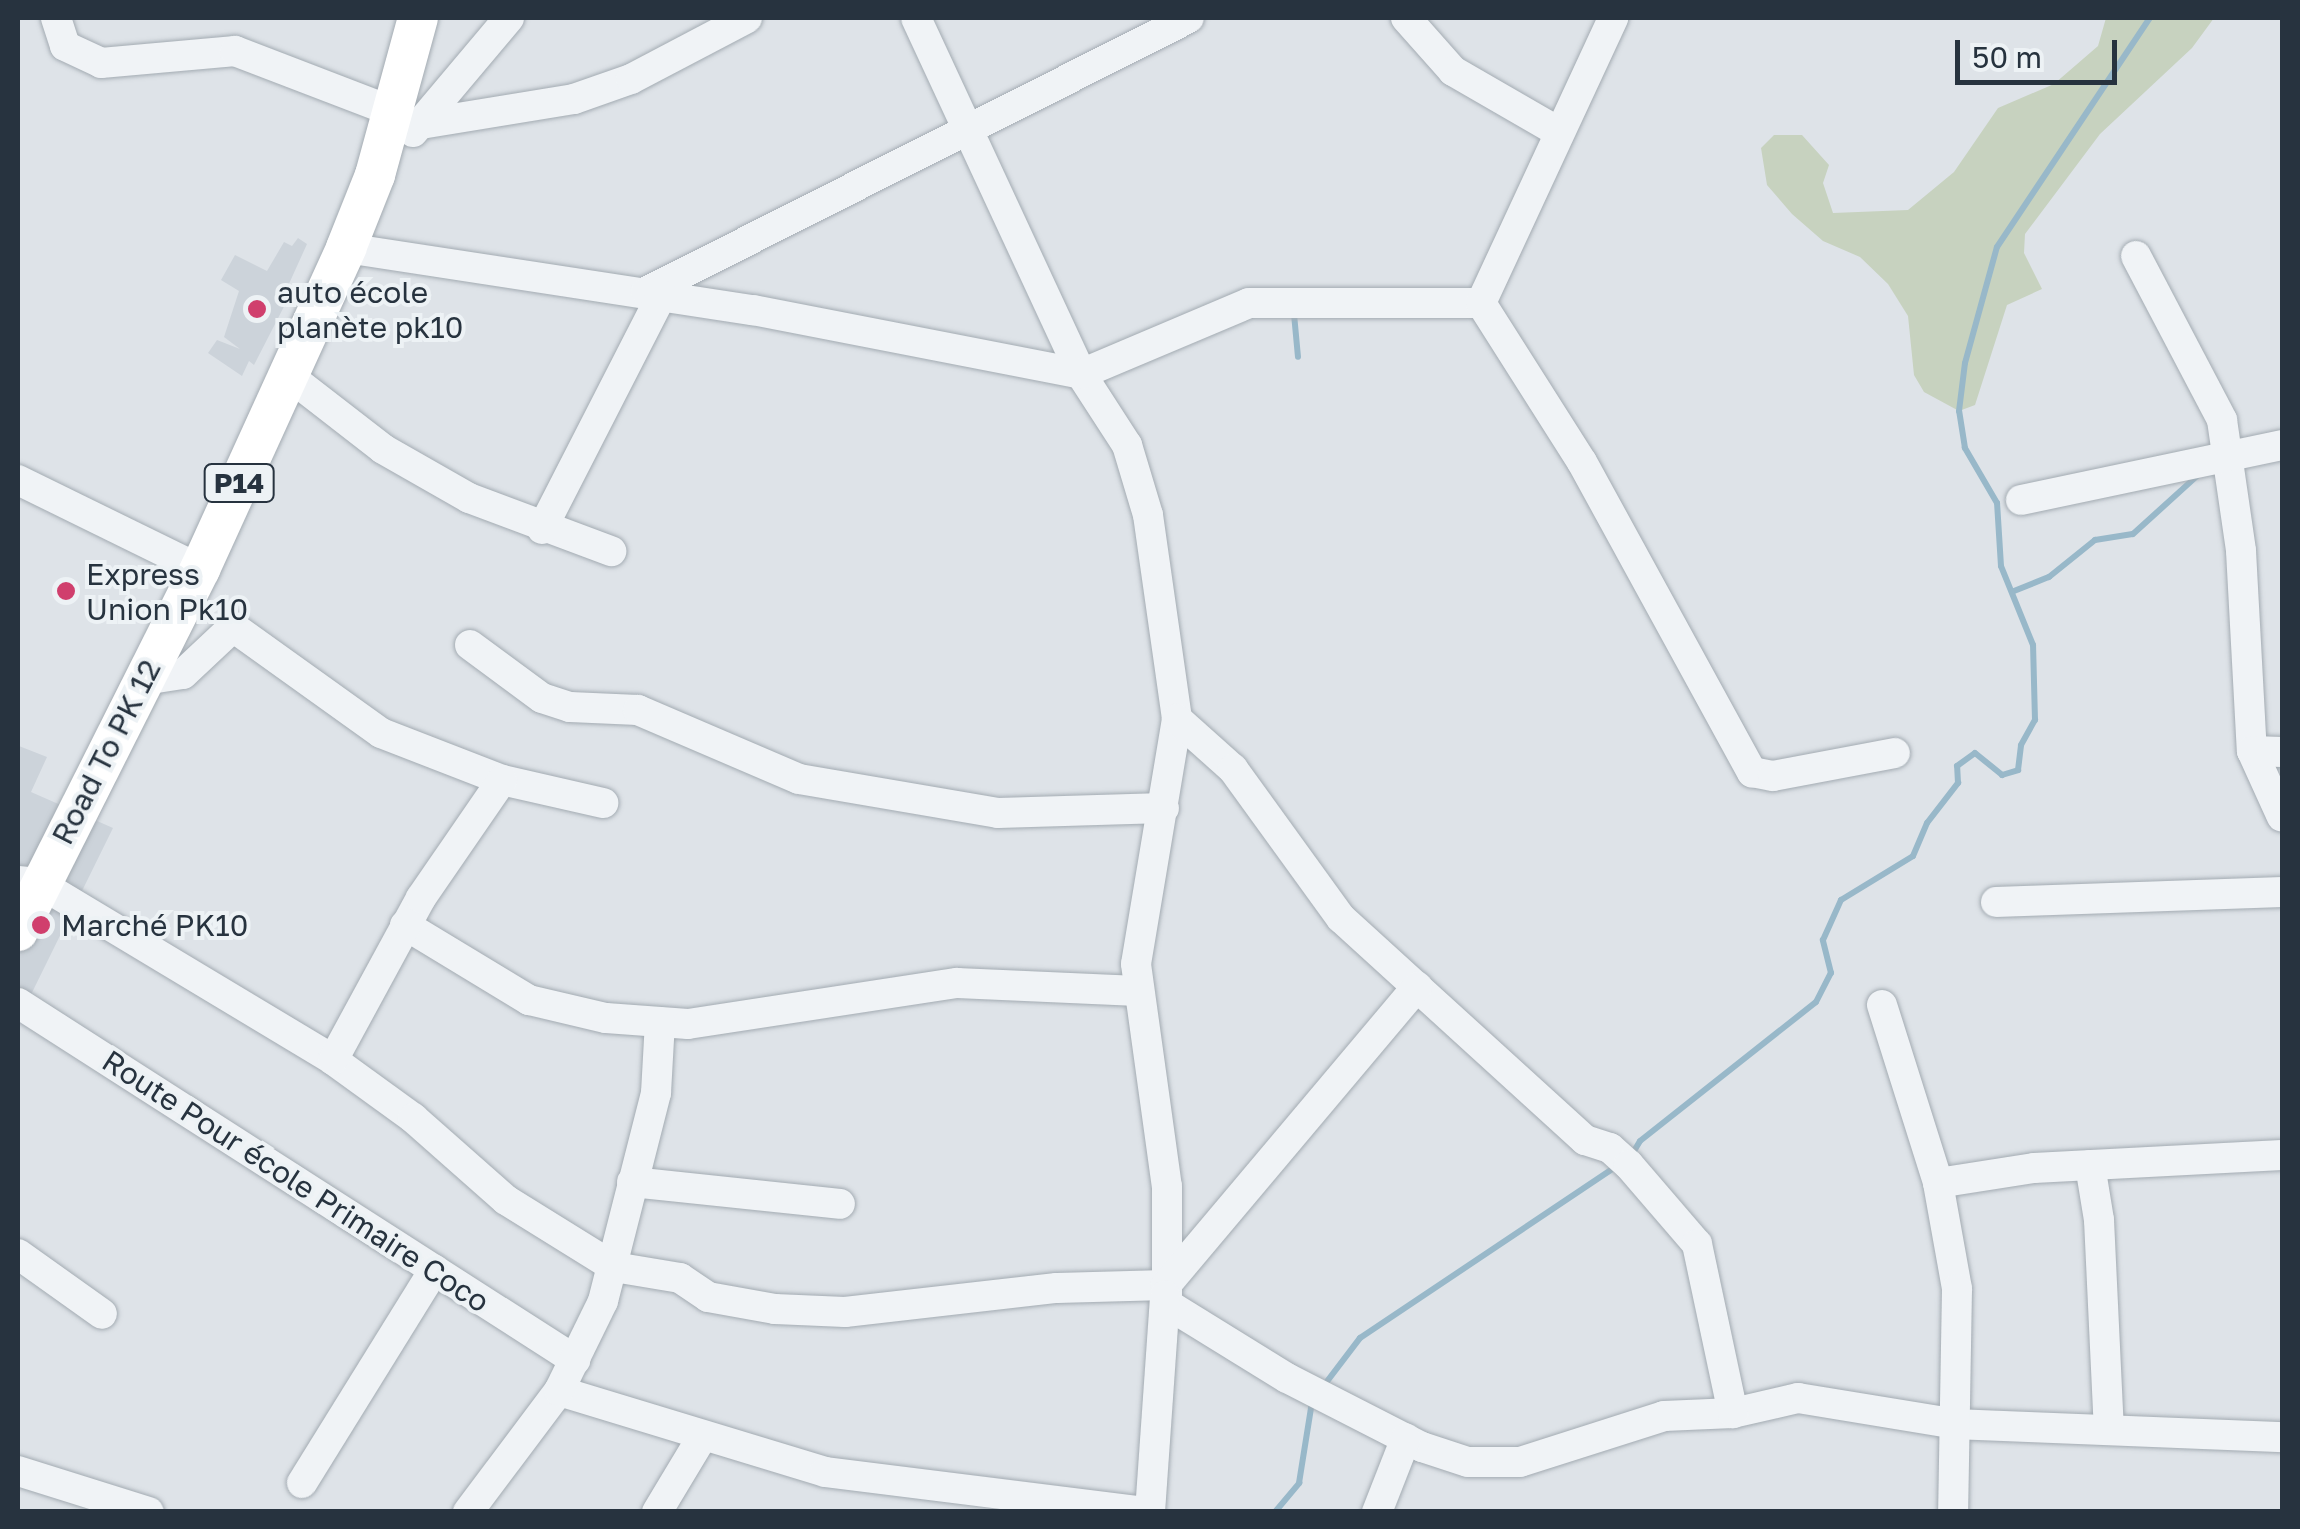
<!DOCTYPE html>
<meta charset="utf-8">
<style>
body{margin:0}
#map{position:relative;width:2300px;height:1529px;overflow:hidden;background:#dee3e8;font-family:"Golos Text",sans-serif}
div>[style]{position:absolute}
.built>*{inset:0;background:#ccd3da}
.green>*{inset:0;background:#c7d2bf}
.stream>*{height:6px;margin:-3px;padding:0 3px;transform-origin:3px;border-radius:3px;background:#98b8c9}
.roads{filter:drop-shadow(0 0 2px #a3abb2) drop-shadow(0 0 2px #a3abb2)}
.minor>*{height:30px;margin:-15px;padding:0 15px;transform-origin:15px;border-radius:15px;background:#f0f3f6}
.major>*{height:40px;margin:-20px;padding:0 20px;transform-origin:20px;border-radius:20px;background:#fff}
.dots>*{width:28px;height:28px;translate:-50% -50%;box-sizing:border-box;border:5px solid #edf2f5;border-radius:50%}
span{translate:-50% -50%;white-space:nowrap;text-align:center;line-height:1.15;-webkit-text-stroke:8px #edf2f5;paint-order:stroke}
.shield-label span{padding:2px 8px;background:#edf2f5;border:2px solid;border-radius:8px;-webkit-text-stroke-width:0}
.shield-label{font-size:28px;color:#27333f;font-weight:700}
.poi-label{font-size:30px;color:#27333f}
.left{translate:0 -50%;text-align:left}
.street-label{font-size:30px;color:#27333f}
.frame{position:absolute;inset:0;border:20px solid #27333f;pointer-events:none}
.scale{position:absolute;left:1955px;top:40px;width:162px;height:45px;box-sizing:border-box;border:5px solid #27333f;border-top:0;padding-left:12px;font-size:30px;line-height:35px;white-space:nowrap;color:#27333f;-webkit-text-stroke:8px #edf2f5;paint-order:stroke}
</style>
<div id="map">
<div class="built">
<div style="clip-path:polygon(298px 238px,307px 244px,288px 286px,293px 289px,254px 365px,249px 361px,242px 376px,208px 353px,217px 340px,240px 349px,224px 337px,239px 291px,221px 280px,235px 255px,267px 271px,284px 242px,292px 246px)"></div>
<div style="clip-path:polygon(19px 746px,47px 757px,31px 792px,113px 828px,18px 1021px)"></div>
</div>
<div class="green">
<div style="clip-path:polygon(2106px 18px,2214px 18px,2192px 48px,2100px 134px,2025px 234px,2024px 253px,2042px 289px,2007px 305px,1975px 405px,1959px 411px,1924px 392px,1914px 375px,1908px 316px,1888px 284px,1860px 257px,1823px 241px,1792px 214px,1767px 185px,1761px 148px,1774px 135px,1802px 135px,1829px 165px,1823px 183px,1833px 213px,1908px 210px,1954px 172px,1998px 108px,2054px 84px,2098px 46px)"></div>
</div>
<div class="stream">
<div style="left:1294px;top:314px;width:43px;rotate:84.7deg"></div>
<div style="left:2014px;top:591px;width:38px;rotate:-22deg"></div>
<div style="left:2049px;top:577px;width:59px;rotate:-38.8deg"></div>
<div style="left:2095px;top:540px;width:38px;rotate:-9deg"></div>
<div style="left:2133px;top:534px;width:88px;rotate:-42.2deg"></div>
<div style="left:1631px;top:1156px;width:17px;rotate:-59deg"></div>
<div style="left:1640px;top:1141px;width:224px;rotate:-38.3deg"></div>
<div style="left:1816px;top:1002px;width:33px;rotate:-63deg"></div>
<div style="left:1831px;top:973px;width:34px;rotate:-104deg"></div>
<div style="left:1823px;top:940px;width:44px;rotate:-65.8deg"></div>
<div style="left:1841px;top:900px;width:84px;rotate:-31.4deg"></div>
<div style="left:1913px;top:856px;width:36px;rotate:-67deg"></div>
<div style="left:1927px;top:823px;width:51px;rotate:-52.2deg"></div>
<div style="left:1958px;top:783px;width:17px;rotate:-93deg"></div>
<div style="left:1957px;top:766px;width:22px;rotate:-36deg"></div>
<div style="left:1975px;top:753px;width:35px;rotate:39deg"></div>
<div style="left:2002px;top:775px;width:17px;rotate:-17deg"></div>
<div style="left:2018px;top:770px;width:25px;rotate:-83deg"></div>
<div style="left:2021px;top:745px;width:29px;rotate:-61deg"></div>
<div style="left:2035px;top:720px;width:75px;rotate:-91.5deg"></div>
<div style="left:2033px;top:645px;width:85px;rotate:-112.1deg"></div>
<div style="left:2001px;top:566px;width:63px;rotate:-93.6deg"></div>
<div style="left:1997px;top:503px;width:64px;rotate:-120.2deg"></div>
<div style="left:1965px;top:448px;width:37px;rotate:-99deg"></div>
<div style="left:1959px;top:411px;width:48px;rotate:-82.9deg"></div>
<div style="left:1965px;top:363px;width:120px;rotate:-74.6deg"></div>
<div style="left:1997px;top:247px;width:275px;rotate:-56.3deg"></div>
<div style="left:1322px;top:1388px;width:63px;rotate:-52.8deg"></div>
<div style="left:1360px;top:1338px;width:309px;rotate:-33.8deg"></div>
<div style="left:1275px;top:1512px;width:38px;rotate:-50deg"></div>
<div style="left:1299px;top:1483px;width:82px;rotate:-80.9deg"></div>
</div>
<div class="roads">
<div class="minor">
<div style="left:56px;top:18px;width:29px;rotate:72deg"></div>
<div style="left:65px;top:46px;width:40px;rotate:25deg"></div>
<div style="left:101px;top:63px;width:135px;rotate:-5.1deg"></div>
<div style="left:235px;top:51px;width:170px;rotate:21deg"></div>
<div style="left:916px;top:18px;width:392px;rotate:65.1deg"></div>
<div style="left:1081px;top:374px;width:85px;rotate:57.1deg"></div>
<div style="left:1127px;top:445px;width:73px;rotate:73.3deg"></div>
<div style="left:1148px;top:515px;width:206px;rotate:81.9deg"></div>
<div style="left:1177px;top:719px;width:248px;rotate:99.5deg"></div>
<div style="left:1136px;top:964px;width:224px;rotate:82.1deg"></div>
<div style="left:1167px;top:1186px;width:118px;rotate:90deg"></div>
<div style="left:1167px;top:1304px;width:141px;rotate:31.7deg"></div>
<div style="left:1287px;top:1378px;width:152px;rotate:27.1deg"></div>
<div style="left:1422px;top:1447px;width:48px;rotate:18.1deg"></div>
<div style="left:1468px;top:1462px;width:52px"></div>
<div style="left:1520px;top:1462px;width:151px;rotate:-17.7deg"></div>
<div style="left:1664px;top:1416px;width:69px;rotate:-2.5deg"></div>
<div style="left:1733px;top:1413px;width:67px;rotate:-13deg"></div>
<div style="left:1798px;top:1398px;width:160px;rotate:9.3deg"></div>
<div style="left:1956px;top:1424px;width:326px;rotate:2.3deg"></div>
<div style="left:1406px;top:18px;width:71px;rotate:48.4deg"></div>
<div style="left:1453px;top:71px;width:120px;rotate:30deg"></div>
<div style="left:421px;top:124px;width:155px;rotate:-9.3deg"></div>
<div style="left:574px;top:99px;width:60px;rotate:-19.3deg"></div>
<div style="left:631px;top:79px;width:131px;rotate:-27.7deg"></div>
<div style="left:413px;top:132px;width:149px;rotate:-49.9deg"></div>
<div style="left:346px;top:248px;width:412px;rotate:8.7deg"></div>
<div style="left:753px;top:310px;width:334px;rotate:11deg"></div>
<div style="left:1081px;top:374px;width:182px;rotate:-22.9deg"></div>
<div style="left:1249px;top:303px;width:232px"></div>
<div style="left:1481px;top:303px;width:188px;rotate:57.6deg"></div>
<div style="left:1582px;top:462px;width:354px;rotate:61.3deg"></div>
<div style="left:1752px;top:772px;width:21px;rotate:11deg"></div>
<div style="left:1773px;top:776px;width:124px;rotate:-10.7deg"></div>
<div style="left:2136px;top:256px;width:185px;rotate:62.3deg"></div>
<div style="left:2222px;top:420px;width:132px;rotate:81.7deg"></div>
<div style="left:2241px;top:551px;width:200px;rotate:86.9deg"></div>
<div style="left:2252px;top:751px;width:72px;rotate:65.6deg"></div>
<div style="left:646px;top:292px;width:608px;rotate:-26.78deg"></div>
<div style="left:1481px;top:303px;width:314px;rotate:-65.1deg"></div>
<div style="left:289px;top:376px;width:119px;rotate:37.8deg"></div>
<div style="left:383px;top:449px;width:99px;rotate:29.7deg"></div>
<div style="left:469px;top:498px;width:152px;rotate:20.5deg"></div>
<div style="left:18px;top:480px;width:203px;rotate:26.1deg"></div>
<div style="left:2021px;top:500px;width:267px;rotate:-11.9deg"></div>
<div style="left:542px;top:529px;width:263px;rotate:-62.9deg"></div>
<div style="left:470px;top:645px;width:89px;rotate:36.4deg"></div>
<div style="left:542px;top:698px;width:29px;rotate:18deg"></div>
<div style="left:570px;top:707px;width:68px;rotate:2.5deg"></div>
<div style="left:638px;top:710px;width:175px;rotate:23.2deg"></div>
<div style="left:799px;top:779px;width:202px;rotate:9.7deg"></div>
<div style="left:998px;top:813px;width:166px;rotate:-1.7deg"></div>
<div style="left:144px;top:680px;width:39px;rotate:-9deg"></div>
<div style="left:183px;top:674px;width:69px;rotate:-43.2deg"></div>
<div style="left:233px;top:627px;width:182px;rotate:35.6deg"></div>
<div style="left:381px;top:733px;width:130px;rotate:21.2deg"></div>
<div style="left:502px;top:780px;width:104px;rotate:12.8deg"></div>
<div style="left:1177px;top:719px;width:75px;rotate:41.8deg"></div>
<div style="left:1233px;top:769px;width:184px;rotate:54.1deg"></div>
<div style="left:1341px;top:918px;width:330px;rotate:42.3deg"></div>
<div style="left:1585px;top:1140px;width:26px;rotate:18deg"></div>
<div style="left:1610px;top:1148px;width:25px;rotate:42deg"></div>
<div style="left:1629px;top:1165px;width:104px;rotate:49.3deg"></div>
<div style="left:1697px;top:1244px;width:173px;rotate:78deg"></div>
<div style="left:2252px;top:751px;width:30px;rotate:2deg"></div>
<div style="left:18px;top:881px;width:21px;rotate:5deg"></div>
<div style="left:39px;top:883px;width:343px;rotate:31deg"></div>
<div style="left:333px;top:1060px;width:99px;rotate:35.9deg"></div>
<div style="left:413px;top:1118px;width:124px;rotate:41.4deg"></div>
<div style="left:506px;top:1200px;width:127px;rotate:31.8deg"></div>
<div style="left:614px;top:1267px;width:67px;rotate:9.5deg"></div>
<div style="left:680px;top:1278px;width:34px;rotate:34deg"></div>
<div style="left:708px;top:1297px;width:68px;rotate:10.2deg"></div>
<div style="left:775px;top:1309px;width:70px;rotate:2.5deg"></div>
<div style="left:845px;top:1312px;width:213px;rotate:-6.5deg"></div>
<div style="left:1057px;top:1288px;width:109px;rotate:-1.6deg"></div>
<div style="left:1166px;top:1285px;width:390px;rotate:-49.9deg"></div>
<div style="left:1996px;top:902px;width:286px;rotate:-2deg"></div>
<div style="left:405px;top:925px;width:145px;rotate:31.2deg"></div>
<div style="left:529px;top:1000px;width:79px;rotate:13.2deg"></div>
<div style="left:606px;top:1018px;width:82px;rotate:4.2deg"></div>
<div style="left:688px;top:1024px;width:272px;rotate:-8.7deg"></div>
<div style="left:957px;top:983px;width:181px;rotate:2.5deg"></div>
<div style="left:18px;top:1003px;width:662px;rotate:32.66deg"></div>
<div style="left:1882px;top:1005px;width:187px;rotate:72.5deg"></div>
<div style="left:1938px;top:1183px;width:108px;rotate:79.8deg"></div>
<div style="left:1957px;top:1289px;width:223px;rotate:91deg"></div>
<div style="left:333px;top:1060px;width:184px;rotate:-61.5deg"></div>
<div style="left:421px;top:898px;width:143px;rotate:-55.5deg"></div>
<div style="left:2090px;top:1165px;width:56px;rotate:80.7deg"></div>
<div style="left:2099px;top:1220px;width:210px;rotate:87.3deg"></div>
<div style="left:632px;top:1182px;width:209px;rotate:6deg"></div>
<div style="left:1938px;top:1183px;width:97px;rotate:-8.9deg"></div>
<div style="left:2034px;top:1168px;width:248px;rotate:-3deg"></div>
<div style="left:18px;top:1254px;width:103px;rotate:35.5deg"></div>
<div style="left:559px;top:1391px;width:278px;rotate:16.9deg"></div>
<div style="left:825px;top:1472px;width:325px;rotate:7.1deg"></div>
<div style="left:18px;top:1471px;width:137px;rotate:17.4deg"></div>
<div style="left:302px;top:1483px;width:251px;rotate:-58.2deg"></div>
<div style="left:468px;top:1512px;width:151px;rotate:-53.1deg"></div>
<div style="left:559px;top:1391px;width:100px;rotate:-63.9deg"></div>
<div style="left:603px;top:1301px;width:215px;rotate:-75.7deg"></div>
<div style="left:656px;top:1093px;width:71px;rotate:-86.8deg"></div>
<div style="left:657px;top:1512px;width:87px;rotate:-59deg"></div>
<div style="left:1150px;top:1512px;width:217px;rotate:-86deg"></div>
<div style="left:1377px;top:1512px;width:79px;rotate:-68.6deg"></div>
</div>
<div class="major">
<div style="left:18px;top:931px;width:405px;rotate:-63.3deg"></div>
<div style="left:200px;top:569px;width:353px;rotate:-65.5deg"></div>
<div style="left:346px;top:248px;width:79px;rotate:-68.3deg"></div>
<div style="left:375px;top:175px;width:163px;rotate:-74.7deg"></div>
</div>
</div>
<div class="dots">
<div style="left:257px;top:309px;background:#d03f6d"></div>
<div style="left:66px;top:591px;background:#d03f6d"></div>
<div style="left:41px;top:925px;background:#d03f6d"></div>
</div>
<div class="shield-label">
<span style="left:239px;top:483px">P14</span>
</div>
<div class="poi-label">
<span class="left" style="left:277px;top:309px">auto école<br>planète pk10</span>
<span class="left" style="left:86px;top:591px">Express<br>Union Pk10</span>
<span class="left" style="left:61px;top:925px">Marché PK10</span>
</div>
<div class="street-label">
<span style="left:106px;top:752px;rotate:-63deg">Road To PK 12</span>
<span style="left:296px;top:1181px;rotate:33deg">Route Pour école Primaire Coco</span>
</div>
<div class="frame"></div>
<div class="scale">50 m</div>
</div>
